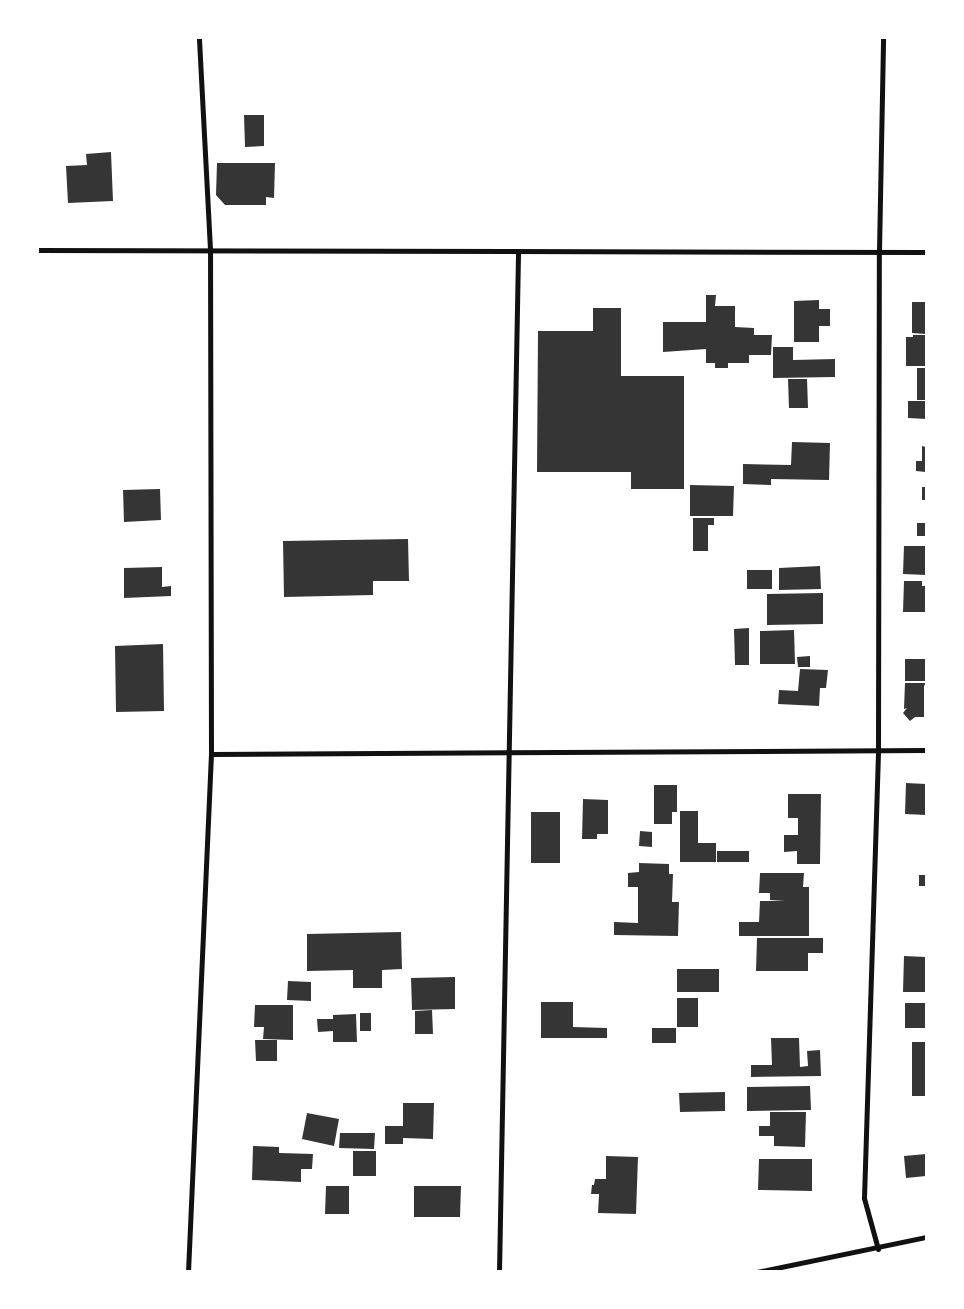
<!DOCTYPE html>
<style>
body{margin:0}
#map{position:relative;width:964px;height:1309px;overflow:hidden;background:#fff;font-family:"Asap Condensed",sans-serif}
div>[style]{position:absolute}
.building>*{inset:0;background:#353535}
.minor>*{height:5px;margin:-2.5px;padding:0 2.5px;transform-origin:2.5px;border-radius:2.5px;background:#111}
span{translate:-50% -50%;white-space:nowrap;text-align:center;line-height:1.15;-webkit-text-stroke:4px #fff;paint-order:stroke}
.frame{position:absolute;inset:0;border:39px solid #fff;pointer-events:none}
</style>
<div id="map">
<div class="building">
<div style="clip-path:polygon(244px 115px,264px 115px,264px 146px,245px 147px)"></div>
<div style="clip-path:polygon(111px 152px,113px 201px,68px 203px,66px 166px,87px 165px,86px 154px)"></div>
<div style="clip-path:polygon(217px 163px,275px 163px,274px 198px,266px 197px,266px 205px,225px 205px,216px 195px)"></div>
<div style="clip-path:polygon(706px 295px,716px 295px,715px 306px,735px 306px,735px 327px,754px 328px,754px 335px,772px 335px,771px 355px,749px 355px,749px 363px,728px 363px,728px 368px,715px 368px,715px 363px,706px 363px,706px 349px,663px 352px,663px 322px,706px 322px)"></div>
<div style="clip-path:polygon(819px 300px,819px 309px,830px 309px,830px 326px,819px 326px,819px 342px,794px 342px,794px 301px)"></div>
<div style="clip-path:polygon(912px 302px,926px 302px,926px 334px,912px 333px)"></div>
<div style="clip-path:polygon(593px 308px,621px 308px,621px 376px,684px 376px,684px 489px,631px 489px,631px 472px,537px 472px,538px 331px,593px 331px)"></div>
<div style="clip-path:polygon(913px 335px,926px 335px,926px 366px,906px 366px,906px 337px,913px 337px)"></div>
<div style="clip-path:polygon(773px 347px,793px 347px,793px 360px,835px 359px,835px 377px,773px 378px)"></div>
<div style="clip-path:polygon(917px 368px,926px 368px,926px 400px,917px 400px)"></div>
<div style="clip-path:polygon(788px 379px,807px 379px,808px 408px,789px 408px)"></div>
<div style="clip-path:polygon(908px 401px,926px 401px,926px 419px,908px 418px)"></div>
<div style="clip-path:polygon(792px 442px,830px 443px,829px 480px,771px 479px,771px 485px,743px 484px,743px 464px,791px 465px)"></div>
<div style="clip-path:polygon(922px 446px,926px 447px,926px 472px,916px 471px,916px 461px,922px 461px)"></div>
<div style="clip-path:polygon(690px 485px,734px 486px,733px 516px,690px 516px)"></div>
<div style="clip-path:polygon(922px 487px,926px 487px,926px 500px,922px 500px)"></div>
<div style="clip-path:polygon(160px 489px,161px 520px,124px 522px,123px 490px)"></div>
<div style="clip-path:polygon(693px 518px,714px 518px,714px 525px,708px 525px,708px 551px,693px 551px)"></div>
<div style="clip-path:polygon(917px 523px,926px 523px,926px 536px,917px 536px)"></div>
<div style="clip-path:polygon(408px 539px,409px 581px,373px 581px,373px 595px,284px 597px,283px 541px)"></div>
<div style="clip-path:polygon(904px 546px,926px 546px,926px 575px,903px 574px)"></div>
<div style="clip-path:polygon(820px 566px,821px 589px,779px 590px,779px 568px)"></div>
<div style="clip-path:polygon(162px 567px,162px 587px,171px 586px,171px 596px,124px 598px,124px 568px)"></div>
<div style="clip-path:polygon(747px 570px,772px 570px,772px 589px,747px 589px)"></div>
<div style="clip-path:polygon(904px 581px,922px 581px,922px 586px,926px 586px,926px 612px,903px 612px)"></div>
<div style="clip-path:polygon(823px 593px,823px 624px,767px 625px,767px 594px)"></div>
<div style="clip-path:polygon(749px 628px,749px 665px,735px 665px,734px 629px)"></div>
<div style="clip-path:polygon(794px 630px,795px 664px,760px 664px,760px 631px)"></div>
<div style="clip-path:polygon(163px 644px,164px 711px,116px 712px,115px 646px)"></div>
<div style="clip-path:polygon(810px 656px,810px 667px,798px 667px,797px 657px)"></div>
<div style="clip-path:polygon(905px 659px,926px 659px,926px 681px,905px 681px)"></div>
<div style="clip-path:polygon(800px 669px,828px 670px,826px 688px,820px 688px,819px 706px,778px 704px,779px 690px,798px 691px)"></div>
<div style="clip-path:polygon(905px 683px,926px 683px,924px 686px,924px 717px,915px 717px,910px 721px,903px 713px,907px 708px,904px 709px)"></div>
<div style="clip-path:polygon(906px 783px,926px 784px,926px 815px,905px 814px)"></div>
<div style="clip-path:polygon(654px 785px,677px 785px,677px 812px,672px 812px,672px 824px,654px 824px)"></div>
<div style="clip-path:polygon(788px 794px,821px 794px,820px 864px,797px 864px,797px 851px,784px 852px,784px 835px,798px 835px,798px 818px,788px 818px)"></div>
<div style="clip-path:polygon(583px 799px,608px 800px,608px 834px,597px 834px,597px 839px,582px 839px)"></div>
<div style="clip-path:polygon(680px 811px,698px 811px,698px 843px,716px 843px,716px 862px,680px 862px)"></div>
<div style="clip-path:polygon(531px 812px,560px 812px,560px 863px,531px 863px)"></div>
<div style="clip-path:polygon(640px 831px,652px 832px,652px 847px,639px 846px)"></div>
<div style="clip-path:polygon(717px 851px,749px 851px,749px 862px,717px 862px)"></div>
<div style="clip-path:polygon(639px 863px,669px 864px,669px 874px,673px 874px,672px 902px,679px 902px,678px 936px,614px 935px,614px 922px,638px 923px,638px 887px,628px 887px,628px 873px,639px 872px)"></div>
<div style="clip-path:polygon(760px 873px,804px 873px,803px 887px,809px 887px,809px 936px,739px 936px,739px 922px,759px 922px,760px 901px,785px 901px,770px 900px,770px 893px,759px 893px)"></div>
<div style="clip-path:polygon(919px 875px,926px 875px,926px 886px,919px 886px)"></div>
<div style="clip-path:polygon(401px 932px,402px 969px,382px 970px,382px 988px,353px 988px,353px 970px,307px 971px,307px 934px)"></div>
<div style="clip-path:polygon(757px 938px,823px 938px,823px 953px,808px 953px,808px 971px,756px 971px)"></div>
<div style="clip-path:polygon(904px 956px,926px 957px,926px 992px,903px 992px)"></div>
<div style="clip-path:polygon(677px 969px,719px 969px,719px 992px,677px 992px)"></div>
<div style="clip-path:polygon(455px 977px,455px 1009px,412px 1010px,411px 978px)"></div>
<div style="clip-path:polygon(288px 981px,311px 982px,311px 1001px,287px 1000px)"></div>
<div style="clip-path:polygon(677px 998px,698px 998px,698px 1027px,677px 1027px)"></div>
<div style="clip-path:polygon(541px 1002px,573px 1002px,573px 1027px,607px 1028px,607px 1038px,541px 1038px)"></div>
<div style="clip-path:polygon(905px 1003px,926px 1003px,926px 1028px,905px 1028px)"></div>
<div style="clip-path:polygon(255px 1005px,293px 1005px,293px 1040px,263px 1039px,264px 1027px,254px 1027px)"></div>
<div style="clip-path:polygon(432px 1010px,433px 1034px,415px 1034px,415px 1011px)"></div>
<div style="clip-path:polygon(360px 1013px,371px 1013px,371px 1031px,360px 1031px)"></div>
<div style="clip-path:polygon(356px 1014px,357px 1042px,333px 1042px,333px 1031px,318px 1032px,317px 1019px,333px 1019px,333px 1015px)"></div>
<div style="clip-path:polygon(652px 1028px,676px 1028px,676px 1043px,652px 1043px)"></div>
<div style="clip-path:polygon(771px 1038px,799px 1038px,800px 1067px,808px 1066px,807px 1051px,820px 1050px,821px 1076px,751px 1077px,751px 1065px,772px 1065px)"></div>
<div style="clip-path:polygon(255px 1040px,277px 1040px,277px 1061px,256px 1061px)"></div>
<div style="clip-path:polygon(912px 1042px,926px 1042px,926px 1096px,912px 1096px)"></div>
<div style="clip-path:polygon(810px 1086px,811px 1110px,747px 1111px,747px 1087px)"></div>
<div style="clip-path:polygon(725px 1092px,725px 1111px,680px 1112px,679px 1093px)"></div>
<div style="clip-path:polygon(403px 1103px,434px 1103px,433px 1139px,403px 1138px,403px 1144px,385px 1144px,385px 1126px,403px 1126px)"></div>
<div style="clip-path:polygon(770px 1112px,806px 1112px,805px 1147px,774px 1146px,774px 1136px,759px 1136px,759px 1126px,770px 1126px)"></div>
<div style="clip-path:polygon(307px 1113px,339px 1119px,334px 1146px,302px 1139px)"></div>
<div style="clip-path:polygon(340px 1133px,375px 1133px,374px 1149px,339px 1148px)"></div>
<div style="clip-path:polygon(253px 1146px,279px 1147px,279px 1153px,313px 1154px,312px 1169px,301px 1169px,301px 1182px,252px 1180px)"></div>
<div style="clip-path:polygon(353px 1151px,376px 1151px,376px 1176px,353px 1176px)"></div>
<div style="clip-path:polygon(926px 1154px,926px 1176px,906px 1178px,904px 1156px)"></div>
<div style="clip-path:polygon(606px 1156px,638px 1157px,636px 1214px,598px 1213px,599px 1194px,591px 1194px,592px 1185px,594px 1185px,595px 1179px,606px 1179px)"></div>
<div style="clip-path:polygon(759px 1159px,812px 1159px,812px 1191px,758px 1190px)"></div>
<div style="clip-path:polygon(326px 1186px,349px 1186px,349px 1214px,325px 1214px)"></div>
<div style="clip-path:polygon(414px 1186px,461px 1186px,460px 1217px,414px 1217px)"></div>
</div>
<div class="minor">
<div style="left:38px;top:250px;width:888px;rotate:0.13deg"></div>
<div style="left:211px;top:754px;width:715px;rotate:-0.32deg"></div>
<div style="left:878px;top:1249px;width:53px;rotate:-105.4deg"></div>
<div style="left:864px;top:1198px;width:449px;rotate:-88.2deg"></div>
<div style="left:878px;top:749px;width:498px;rotate:-89.9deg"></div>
<div style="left:879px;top:251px;width:213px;rotate:-88.9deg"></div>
<div style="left:188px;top:1272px;width:519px;rotate:-87.46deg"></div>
<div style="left:211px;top:754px;width:505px;rotate:-90.11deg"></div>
<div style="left:210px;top:249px;width:211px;rotate:-93deg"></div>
<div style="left:499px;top:1272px;width:1021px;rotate:-88.93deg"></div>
<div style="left:757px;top:1272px;width:173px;rotate:-11.7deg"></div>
</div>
<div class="frame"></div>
</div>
